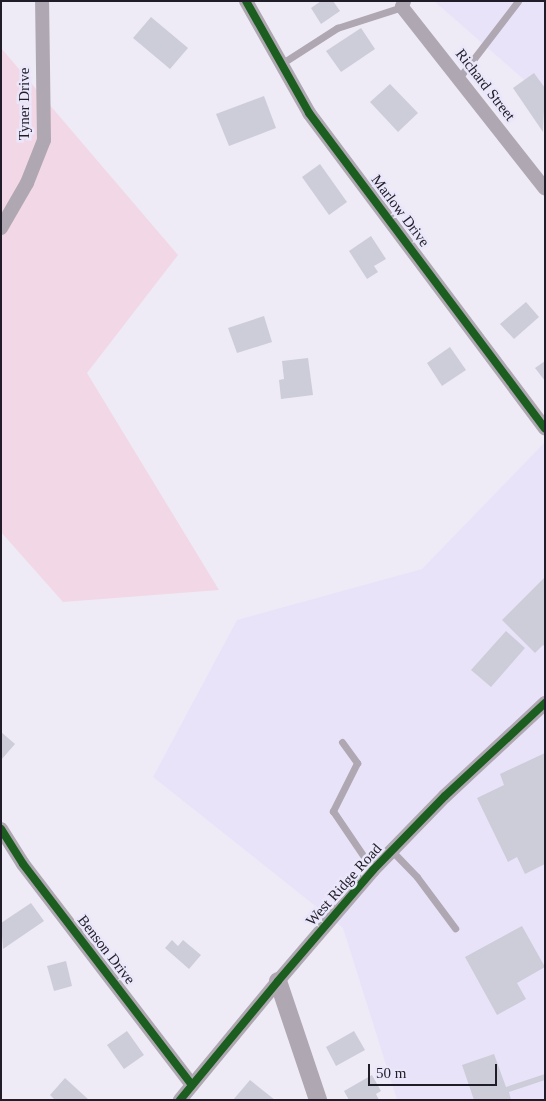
<!DOCTYPE html>
<style>
body{margin:0}
#map{position:relative;width:546px;height:1101px;overflow:hidden;background:#eeebf6;font-family:"Times New Roman",serif}
div>[style]{position:absolute}
.built>*{inset:0;background:#e8e3f9}
.green>*{inset:0;background:#f2d7e6}
.building>*{inset:0;background:#cccdd8}
.service>*{height:7px;margin:-3.5px;padding:0 3.5px;transform-origin:3.5px;border-radius:3.5px;background:#afa7b1}
.minor>*{height:14px;margin:-7px;padding:0 7px;transform-origin:7px;border-radius:7px;background:#afa7b1}
.tertiary>*{height:18px;margin:-9px;padding:0 9px;transform-origin:9px;border-radius:9px;background:#afa7b1}
.cycleway>*{height:8px;margin:-4px;padding:0 4px;transform-origin:4px;border-radius:4px;background:#1b5e20}
span{translate:-50% -50%;white-space:nowrap;text-align:center;line-height:1.15;-webkit-text-stroke:5px #ebe7fb;paint-order:stroke}
.street-label{font-size:15px;color:#201d28}
.frame{position:absolute;inset:0;border:2px solid #201d28;pointer-events:none}
.scale{position:absolute;left:368px;top:1064px;width:129px;height:22px;box-sizing:border-box;border:2px solid #201d28;border-top:0;padding-left:6px;font-size:15px;line-height:18px;white-space:nowrap;color:#201d28;-webkit-text-stroke:4px #ebe7fb;paint-order:stroke}
</style>
<div id="map">
<div class="built">
<div style="clip-path:polygon(434px 1px,545px 1px,545px 98px)"></div>
<div style="clip-path:polygon(545px 442px,545px 1100px,397px 1100px,343px 928px,153px 777px,237px 620px,422px 569px)"></div>
</div>
<div class="green">
<div style="clip-path:polygon(1px 48px,178px 255px,87px 373px,219px 590px,63px 602px,1px 532px)"></div>
</div>
<div class="building">
<div style="clip-path:polygon(321px 1px,333px 1px,340px 11px,321px 24px,311px 8px)"></div>
<div style="clip-path:polygon(151px 17px,188px 48px,170px 69px,133px 38px)"></div>
<div style="clip-path:polygon(361px 28px,375px 49px,341px 72px,326px 51px)"></div>
<div style="clip-path:polygon(534px 73px,545px 88px,543px 132px,513px 88px)"></div>
<div style="clip-path:polygon(390px 84px,418px 113px,398px 132px,370px 102px)"></div>
<div style="clip-path:polygon(264px 96px,276px 128px,229px 146px,216px 114px)"></div>
<div style="clip-path:polygon(320px 164px,347px 202px,329px 215px,302px 177px)"></div>
<div style="clip-path:polygon(371px 236px,386px 259px,374px 266px,378px 272px,367px 279px,349px 251px)"></div>
<div style="clip-path:polygon(526px 302px,539px 317px,514px 339px,500px 324px)"></div>
<div style="clip-path:polygon(264px 316px,272px 342px,237px 353px,228px 328px)"></div>
<div style="clip-path:polygon(450px 347px,466px 370px,442px 386px,427px 363px)"></div>
<div style="clip-path:polygon(308px 358px,313px 395px,281px 399px,279px 380px,284px 379px,282px 361px)"></div>
<div style="clip-path:polygon(545px 361px,545px 381px,535px 368px)"></div>
<div style="clip-path:polygon(545px 577px,545px 647px,543px 645px,535px 653px,502px 620px)"></div>
<div style="clip-path:polygon(506px 631px,525px 648px,491px 687px,471px 670px)"></div>
<div style="clip-path:polygon(1px 732px,15px 744px,1px 760px)"></div>
<div style="clip-path:polygon(545px 753px,545px 864px,525px 874px,517px 857px,508px 862px,477px 798px,504px 785px,500px 774px)"></div>
<div style="clip-path:polygon(31px 903px,44px 921px,3px 949px,1px 923px)"></div>
<div style="clip-path:polygon(522px 926px,545px 967px,517px 983px,526px 999px,497px 1015px,465px 957px)"></div>
<div style="clip-path:polygon(172px 940px,178px 946px,183px 940px,201px 955px,189px 969px,165px 948px)"></div>
<div style="clip-path:polygon(66px 961px,72px 986px,54px 991px,47px 966px)"></div>
<div style="clip-path:polygon(127px 1031px,144px 1055px,124px 1069px,107px 1045px)"></div>
<div style="clip-path:polygon(354px 1031px,365px 1050px,336px 1066px,326px 1047px)"></div>
<div style="clip-path:polygon(494px 1054px,506px 1087px,545px 1074px,545px 1080px,509px 1092px,511px 1100px,474px 1100px,462px 1065px)"></div>
<div style="clip-path:polygon(372px 1075px,381px 1091px,376px 1094px,379px 1100px,349px 1100px,344px 1091px)"></div>
<div style="clip-path:polygon(65px 1078px,89px 1100px,55px 1100px,50px 1095px)"></div>
<div style="clip-path:polygon(250px 1080px,275px 1100px,233px 1100px)"></div>
</div>
<div class="service">
<div style="left:281px;top:64px;width:67px;rotate:-32.7deg"></div>
<div style="left:337px;top:28px;width:68px;rotate:-17.9deg"></div>
<div style="left:459px;top:78px;width:97px;rotate:-52.5deg"></div>
<div style="left:342px;top:742px;width:26px;rotate:54deg"></div>
<div style="left:357px;top:763px;width:54px;rotate:116.6deg"></div>
<div style="left:333px;top:811px;width:71px;rotate:55.9deg"></div>
<div style="left:392px;top:851px;width:36px;rotate:46deg"></div>
<div style="left:417px;top:877px;width:64px;rotate:53.3deg"></div>
</div>
<div class="minor">
<div style="left:246px;top:1px;width:129px;rotate:60.6deg"></div>
<div style="left:309px;top:113px;width:394px;rotate:53.2deg"></div>
<div style="left:404px;top:1px;width:6px;rotate:108deg"></div>
<div style="left:402px;top:7px;width:231px;rotate:51.8deg"></div>
<div style="left:1px;top:228px;width:52px;rotate:-60deg"></div>
<div style="left:27px;top:183px;width:46px;rotate:-68.4deg"></div>
<div style="left:44px;top:140px;width:139px;rotate:-90.8deg"></div>
<div style="left:1px;top:829px;width:41px;rotate:57.8deg"></div>
<div style="left:23px;top:864px;width:278px;rotate:52.6deg"></div>
<div style="left:180px;top:1100px;width:154px;rotate:-50.5deg"></div>
<div style="left:278px;top:981px;width:146px;rotate:-49.4deg"></div>
<div style="left:373px;top:870px;width:103px;rotate:-45.8deg"></div>
<div style="left:445px;top:796px;width:137px;rotate:-42.9deg"></div>
</div>
<div class="tertiary">
<div style="left:278px;top:981px;width:126px;rotate:71.4deg"></div>
</div>
<div class="cycleway">
<div style="left:246px;top:1px;width:129px;rotate:60.6deg"></div>
<div style="left:309px;top:113px;width:394px;rotate:53.2deg"></div>
<div style="left:1px;top:829px;width:41px;rotate:57.8deg"></div>
<div style="left:23px;top:864px;width:278px;rotate:52.6deg"></div>
<div style="left:180px;top:1100px;width:154px;rotate:-50.5deg"></div>
<div style="left:278px;top:981px;width:146px;rotate:-49.4deg"></div>
<div style="left:373px;top:870px;width:103px;rotate:-45.8deg"></div>
<div style="left:445px;top:796px;width:137px;rotate:-42.9deg"></div>
</div>
<div class="street-label">
<span style="left:485px;top:85px;rotate:52deg">Richard Street</span>
<span style="left:25px;top:104px;rotate:-90deg">Tyner Drive</span>
<span style="left:400px;top:211px;rotate:53deg">Marlow Drive</span>
<span style="left:344px;top:885px;rotate:-48deg">West Ridge Road</span>
<span style="left:106px;top:950px;rotate:52deg">Benson Drive</span>
</div>
<div class="frame"></div>
<div class="scale">50 m</div>
</div>
